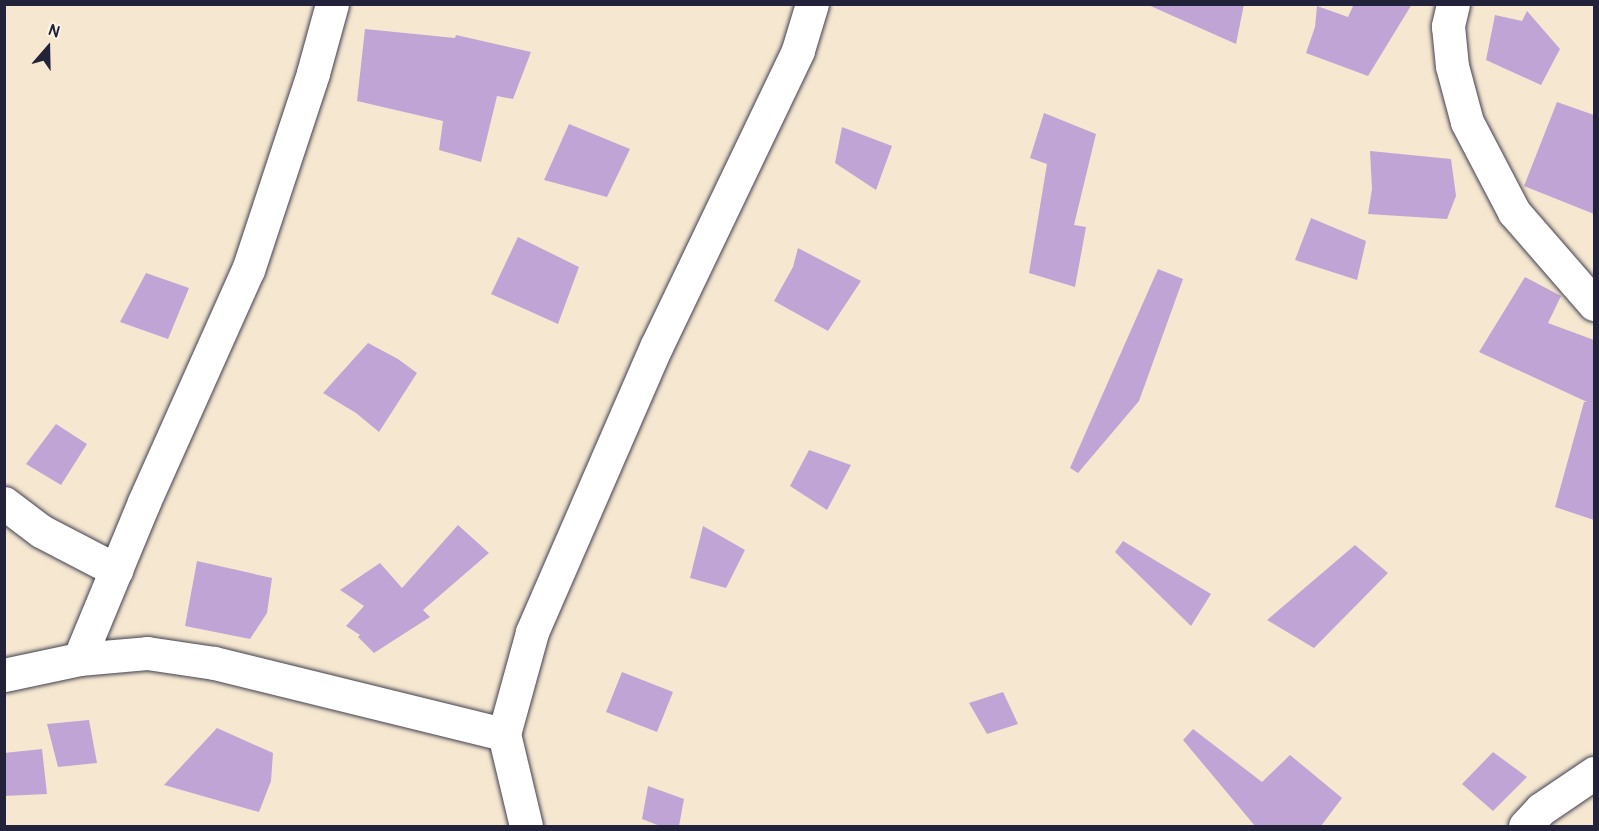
<!DOCTYPE html>
<style>
body{margin:0}
#map{position:relative;width:1599px;height:831px;overflow:hidden;background:#f6e8d0;font-family:Pangolin,sans-serif}
div>[style]{position:absolute}
.building>*{inset:0;background:#c0a4d5}
.roads{filter:drop-shadow(0 0 2px #424051) drop-shadow(0 0 2px #424051)}
.minor>*{height:33px;margin:-16.5px;padding:0 16.5px;transform-origin:16.5px;border-radius:16.5px;background:#fff}
span{translate:-50% -50%;white-space:nowrap;text-align:center;line-height:1.15;-webkit-text-stroke:4.5px #fcf5e5;paint-order:stroke}
.frame{position:absolute;inset:0;border:6px solid #22223b;pointer-events:none}
.north{position:absolute;left:18px;top:18px;width:60px;height:60px;-webkit-text-stroke:4px #fcf5e5;paint-order:stroke;rotate:20deg;font-size:16px;font-weight:700;line-height:24px;text-align:center;color:#22223b}
.north::after{content:'';display:block;margin:auto;width:21px;height:27px;background:#22223b;clip-path:polygon(50% 0,100% 100%,50% 72%,0 100%)}
</style>
<div id="map">
<div class="building">
<div style="clip-path:polygon(1146px 4px,1244px 4px,1236px 44px)"></div>
<div style="clip-path:polygon(1354px 4px,1412px 4px,1368px 76px,1306px 53px,1315px 27px,1317px 6px,1348px 17px)"></div>
<div style="clip-path:polygon(1527px 11px,1560px 49px,1541px 85px,1486px 60px,1495px 15px,1522px 21px)"></div>
<div style="clip-path:polygon(365px 29px,455px 38px,456px 35px,531px 52px,513px 99px,497px 96px,481px 162px,439px 150px,443px 121px,357px 101px)"></div>
<div style="clip-path:polygon(1557px 102px,1594px 115px,1594px 214px,1524px 186px)"></div>
<div style="clip-path:polygon(1044px 113px,1096px 134px,1074px 225px,1086px 227px,1075px 287px,1029px 273px,1047px 164px,1030px 158px)"></div>
<div style="clip-path:polygon(569px 124px,630px 149px,607px 197px,544px 180px)"></div>
<div style="clip-path:polygon(842px 127px,892px 146px,876px 190px,835px 163px)"></div>
<div style="clip-path:polygon(1370px 151px,1451px 159px,1456px 196px,1447px 219px,1368px 214px,1372px 189px)"></div>
<div style="clip-path:polygon(1311px 218px,1366px 241px,1357px 280px,1295px 260px)"></div>
<div style="clip-path:polygon(518px 237px,579px 267px,558px 324px,491px 294px)"></div>
<div style="clip-path:polygon(798px 248px,861px 281px,828px 331px,774px 301px,793px 267px)"></div>
<div style="clip-path:polygon(1158px 269px,1183px 279px,1139px 401px,1078px 473px,1070px 468px)"></div>
<div style="clip-path:polygon(146px 273px,189px 288px,168px 339px,120px 322px)"></div>
<div style="clip-path:polygon(1525px 277px,1561px 296px,1548px 323px,1594px 340px,1594px 520px,1555px 507px,1584px 402px,1587px 402px,1479px 352px)"></div>
<div style="clip-path:polygon(368px 343px,398px 359px,417px 373px,379px 432px,356px 413px,323px 393px)"></div>
<div style="clip-path:polygon(56px 424px,87px 444px,61px 485px,26px 464px)"></div>
<div style="clip-path:polygon(809px 450px,851px 465px,827px 510px,790px 486px)"></div>
<div style="clip-path:polygon(458px 525px,489px 553px,423px 610px,430px 617px,374px 653px,358px 637px,360px 635px,346px 626px,364px 606px,340px 590px,380px 563px,402px 588px)"></div>
<div style="clip-path:polygon(703px 526px,745px 550px,726px 588px,690px 578px)"></div>
<div style="clip-path:polygon(1123px 541px,1211px 594px,1191px 626px,1115px 552px)"></div>
<div style="clip-path:polygon(1355px 545px,1388px 573px,1314px 648px,1267px 620px)"></div>
<div style="clip-path:polygon(197px 561px,272px 578px,267px 613px,250px 639px,185px 626px)"></div>
<div style="clip-path:polygon(622px 672px,673px 692px,657px 732px,606px 712px)"></div>
<div style="clip-path:polygon(1003px 692px,1018px 724px,987px 734px,969px 703px)"></div>
<div style="clip-path:polygon(89px 720px,97px 763px,58px 767px,47px 724px)"></div>
<div style="clip-path:polygon(217px 728px,273px 753px,271px 781px,259px 812px,164px 785px)"></div>
<div style="clip-path:polygon(1193px 729px,1262px 782px,1290px 755px,1342px 798px,1321px 826px,1255px 826px,1183px 740px)"></div>
<div style="clip-path:polygon(42px 749px,47px 794px,4px 796px,4px 753px)"></div>
<div style="clip-path:polygon(1493px 752px,1527px 777px,1493px 811px,1462px 784px)"></div>
<div style="clip-path:polygon(648px 786px,684px 799px,679px 826px,660px 826px,642px 819px)"></div>
</div>
<div class="roads">
<div class="minor">
<div style="left:1453px;top:4px;width:23px;rotate:103deg"></div>
<div style="left:1448px;top:26px;width:40px;rotate:84.3deg"></div>
<div style="left:1452px;top:66px;width:58px;rotate:75deg"></div>
<div style="left:1467px;top:122px;width:102px;rotate:62.4deg"></div>
<div style="left:1514px;top:212px;width:122px;rotate:49deg"></div>
<div style="left:4px;top:503px;width:46px;rotate:37.1deg"></div>
<div style="left:41px;top:531px;width:85px;rotate:27.5deg"></div>
<div style="left:79px;top:659px;width:170px;rotate:-67.5deg"></div>
<div style="left:144px;top:502px;width:254px;rotate:-65.9deg"></div>
<div style="left:248px;top:270px;width:207px;rotate:-71.7deg"></div>
<div style="left:313px;top:73px;width:72px;rotate:-74.6deg"></div>
<div style="left:4px;top:675px;width:77px;rotate:-12deg"></div>
<div style="left:79px;top:659px;width:68px;rotate:-5deg"></div>
<div style="left:147px;top:653px;width:68px;rotate:8.5deg"></div>
<div style="left:214px;top:663px;width:299px;rotate:13.8deg"></div>
<div style="left:526px;top:826px;width:95px;rotate:-103.4deg"></div>
<div style="left:504px;top:734px;width:106px;rotate:-74.6deg"></div>
<div style="left:532px;top:632px;width:311px;rotate:-66.5deg"></div>
<div style="left:656px;top:347px;width:329px;rotate:-64.4deg"></div>
<div style="left:798px;top:50px;width:48px;rotate:-73.1deg"></div>
<div style="left:1525px;top:826px;width:23px;rotate:-47deg"></div>
<div style="left:1541px;top:809px;width:64px;rotate:-34.2deg"></div>
</div>
</div>
<div class="frame"></div>
<div class="north">N</div>
</div>
